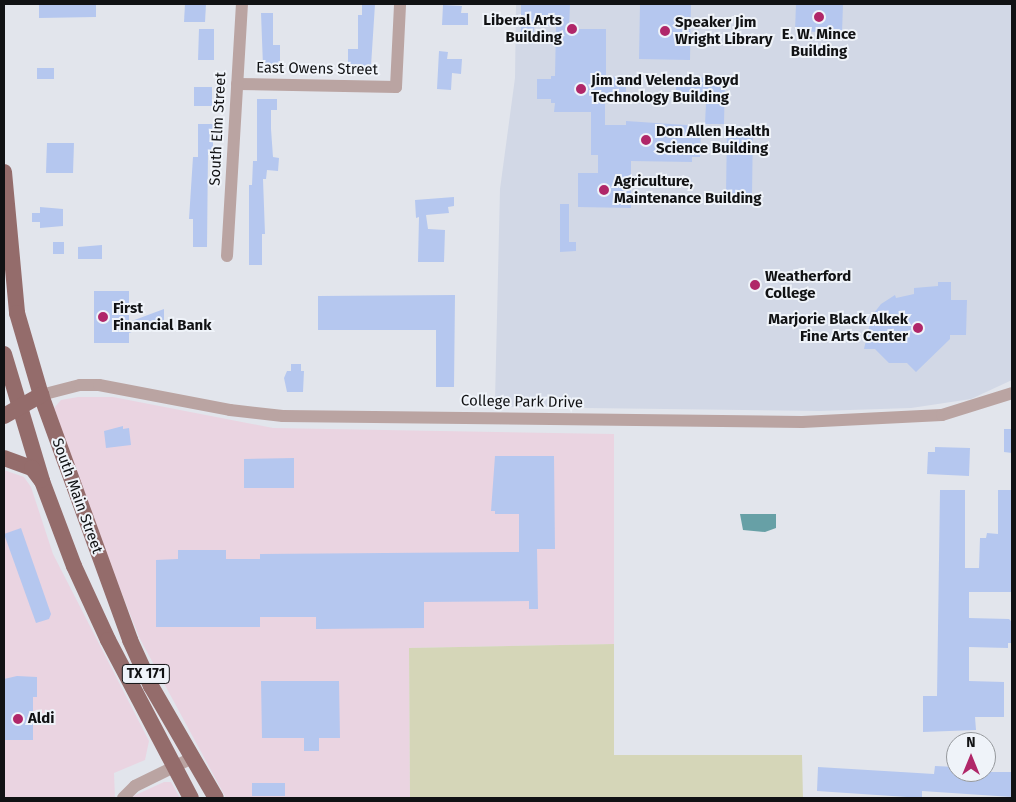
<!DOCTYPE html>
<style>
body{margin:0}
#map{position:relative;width:1016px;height:802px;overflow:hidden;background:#e2e5ec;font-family:"Fira Sans",sans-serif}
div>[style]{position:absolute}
.commercial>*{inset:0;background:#ead4e1}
.built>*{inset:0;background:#d2d8e6}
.green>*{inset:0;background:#d5d6b8}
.water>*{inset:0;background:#67a0a6}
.building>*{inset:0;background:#b5c7ef}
.minor>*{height:12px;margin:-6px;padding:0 6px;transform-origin:6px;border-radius:6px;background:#baa4a2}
.major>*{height:16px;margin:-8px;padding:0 8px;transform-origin:8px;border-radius:8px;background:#946c6b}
.dots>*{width:14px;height:14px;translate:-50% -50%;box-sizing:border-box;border:2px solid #eff3f9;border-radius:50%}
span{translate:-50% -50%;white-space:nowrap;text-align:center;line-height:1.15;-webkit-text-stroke:4px #eff3f9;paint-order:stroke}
.shield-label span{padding:1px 4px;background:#eff3f9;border:1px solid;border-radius:4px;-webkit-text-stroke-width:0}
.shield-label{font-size:14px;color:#111214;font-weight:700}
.poi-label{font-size:15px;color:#111214;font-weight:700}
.right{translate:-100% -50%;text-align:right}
.left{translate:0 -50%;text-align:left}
.street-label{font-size:15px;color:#111214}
.frame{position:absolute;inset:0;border:5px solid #111214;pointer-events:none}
.north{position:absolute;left:946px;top:732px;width:50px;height:50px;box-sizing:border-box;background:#eff3f9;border:1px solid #96999d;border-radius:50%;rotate:0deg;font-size:14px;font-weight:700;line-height:20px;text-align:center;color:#111214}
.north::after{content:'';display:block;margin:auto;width:18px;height:22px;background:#b02769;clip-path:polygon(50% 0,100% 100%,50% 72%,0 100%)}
</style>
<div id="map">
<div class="commercial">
<div style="clip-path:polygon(78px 397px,113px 397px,273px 428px,614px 434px,614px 644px,409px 648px,410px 798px,226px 798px,140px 639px,79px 486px,54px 408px,61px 400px)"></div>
<div style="clip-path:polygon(4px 470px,24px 477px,31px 487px,53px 554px,149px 741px,145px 760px,114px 773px,115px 798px,4px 798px)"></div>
<div style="clip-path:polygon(164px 782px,171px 782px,180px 798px,129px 798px)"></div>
</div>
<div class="built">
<div style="clip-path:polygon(516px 4px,1012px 4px,1012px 380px,971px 399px,911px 408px,819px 411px,500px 407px,495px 401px,500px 189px,515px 78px)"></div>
</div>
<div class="green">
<div style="clip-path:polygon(614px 644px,614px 755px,802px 755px,803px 798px,410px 798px,409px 648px)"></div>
</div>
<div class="water">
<div style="clip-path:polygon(740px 514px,776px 514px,776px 528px,765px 532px,743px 530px)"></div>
</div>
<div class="building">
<div style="clip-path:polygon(39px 4px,96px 4px,96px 17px,39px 18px)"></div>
<div style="clip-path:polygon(185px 4px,206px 4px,205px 22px,184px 22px)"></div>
<div style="clip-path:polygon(362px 4px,375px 4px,371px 66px,348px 66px,348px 49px,358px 49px,358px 15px,362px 15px)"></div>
<div style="clip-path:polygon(521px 4px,570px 4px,569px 29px,606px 29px,606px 76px,620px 77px,626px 83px,626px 96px,619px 102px,605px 102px,605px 125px,626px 125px,626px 121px,701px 126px,700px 157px,692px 157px,692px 162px,631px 161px,631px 208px,578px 207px,578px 173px,598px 173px,598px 155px,591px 155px,591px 112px,554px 112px,555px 103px,551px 103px,551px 99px,537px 99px,537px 79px,551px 79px,551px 76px,555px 76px,556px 26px,534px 26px,533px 44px,521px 44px)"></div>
<div style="clip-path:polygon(640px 4px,691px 4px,690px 60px,639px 59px)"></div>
<div style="clip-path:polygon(796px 4px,843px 4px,842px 33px,795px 31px)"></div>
<div style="clip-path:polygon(443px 5px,462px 6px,461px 13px,468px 13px,468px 25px,442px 25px)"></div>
<div style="clip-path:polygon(261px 13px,273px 13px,273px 45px,280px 45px,280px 66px,263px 66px)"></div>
<div style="clip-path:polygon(199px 29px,214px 29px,214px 60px,198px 60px)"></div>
<div style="clip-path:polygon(439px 51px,448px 52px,447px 59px,462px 59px,461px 74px,452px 73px,451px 90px,437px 89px)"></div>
<div style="clip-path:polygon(37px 68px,54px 68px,54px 79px,37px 79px)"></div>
<div style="clip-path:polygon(676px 77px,725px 78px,724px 124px,705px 124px,706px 103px,676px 102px)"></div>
<div style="clip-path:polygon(194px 87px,212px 87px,212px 106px,194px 106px)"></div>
<div style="clip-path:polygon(257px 99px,277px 99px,277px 110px,271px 110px,271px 129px,273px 157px,279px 158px,278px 171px,267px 170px,266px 179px,263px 179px,265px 234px,262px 234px,262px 265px,249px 265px,249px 185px,252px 185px,253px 161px,257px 161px)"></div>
<div style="clip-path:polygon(198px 124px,213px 124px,213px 151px,208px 151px,207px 247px,193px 247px,193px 219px,189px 219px,193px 157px,198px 157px)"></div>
<div style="clip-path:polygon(727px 127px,753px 127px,752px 194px,726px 194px)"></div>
<div style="clip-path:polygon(47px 143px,74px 143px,73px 173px,46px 173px)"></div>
<div style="clip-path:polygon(454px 197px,454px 206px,448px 207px,449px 213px,426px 215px,428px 229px,445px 230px,444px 262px,418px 262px,419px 217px,416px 218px,415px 200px)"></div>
<div style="clip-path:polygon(560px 204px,569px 204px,569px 242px,576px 242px,576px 251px,560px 252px)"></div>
<div style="clip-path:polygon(40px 207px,63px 209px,63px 226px,40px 228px,40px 222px,32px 222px,32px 213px,40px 213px)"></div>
<div style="clip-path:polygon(53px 242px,64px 242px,64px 254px,53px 254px)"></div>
<div style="clip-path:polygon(102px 245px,102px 259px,78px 259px,78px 247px)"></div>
<div style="clip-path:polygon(938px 282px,951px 282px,951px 300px,967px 300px,966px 335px,950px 335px,950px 339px,916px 372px,907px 363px,889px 363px,875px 349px,864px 349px,870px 323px,867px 322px,881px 304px,895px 295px,896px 298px,914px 294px,914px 288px,938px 286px)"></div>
<div style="clip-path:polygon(94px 291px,129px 291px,129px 322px,164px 309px,164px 320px,129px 333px,129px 343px,94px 343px)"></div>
<div style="clip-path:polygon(455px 295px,454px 387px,436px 387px,436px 330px,318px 330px,318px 296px)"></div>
<div style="clip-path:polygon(291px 364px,301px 364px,301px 371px,304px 371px,303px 392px,287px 392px,284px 378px,287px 371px,291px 371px)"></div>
<div style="clip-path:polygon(123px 426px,123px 429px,129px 428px,131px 445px,106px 448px,104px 431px)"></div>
<div style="clip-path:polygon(1004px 429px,1012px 429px,1012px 453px,1004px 452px)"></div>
<div style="clip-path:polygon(935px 447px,970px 448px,969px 476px,927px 474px,928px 452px,935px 452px)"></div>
<div style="clip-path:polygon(495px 456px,554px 456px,555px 549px,537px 549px,538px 609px,529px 609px,529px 601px,424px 602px,424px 628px,316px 629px,316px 617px,260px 617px,260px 627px,156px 627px,156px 560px,178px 559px,178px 550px,226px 550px,226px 559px,260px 559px,260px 554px,519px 552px,519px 514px,495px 514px,495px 511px,491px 511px)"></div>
<div style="clip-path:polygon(294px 458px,294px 488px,244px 488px,244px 459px)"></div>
<div style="clip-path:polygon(940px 490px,965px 490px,965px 568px,979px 568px,980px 538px,986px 538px,987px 533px,998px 534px,998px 490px,1012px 490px,1012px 592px,969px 592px,969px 618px,1009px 619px,1012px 622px,1012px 643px,1008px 643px,1008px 648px,969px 647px,969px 681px,1004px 682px,1004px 717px,975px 717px,976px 730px,923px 732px,923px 696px,937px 696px)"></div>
<div style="clip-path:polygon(21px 528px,51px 614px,49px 619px,36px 623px,4px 534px)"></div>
<div style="clip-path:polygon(17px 676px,37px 677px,37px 697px,33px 697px,33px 740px,4px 740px,4px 679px)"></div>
<div style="clip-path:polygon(261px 681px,339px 681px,340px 738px,319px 738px,319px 751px,304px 751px,304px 738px,262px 738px)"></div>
<div style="clip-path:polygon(935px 766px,956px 767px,956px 772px,1012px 772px,1012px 797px,922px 791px,922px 798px,817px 791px,818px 767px,934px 774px)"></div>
<div style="clip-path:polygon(252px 783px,285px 783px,285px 796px,252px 796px)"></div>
</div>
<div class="minor">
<div style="left:237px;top:84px;width:159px;rotate:1.1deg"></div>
<div style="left:396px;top:87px;width:83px;rotate:-87.2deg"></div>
<div style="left:227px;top:256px;width:252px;rotate:-86.6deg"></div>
<div style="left:41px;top:395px;width:40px;rotate:-14.4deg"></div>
<div style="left:80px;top:385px;width:19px"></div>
<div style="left:99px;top:385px;width:133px;rotate:10.8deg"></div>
<div style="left:230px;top:410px;width:53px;rotate:6.5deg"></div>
<div style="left:283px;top:416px;width:519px;rotate:0.66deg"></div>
<div style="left:802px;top:422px;width:140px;rotate:-2.9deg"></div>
<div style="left:942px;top:415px;width:73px;rotate:-17.4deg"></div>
<div style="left:123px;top:798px;width:17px;rotate:-45deg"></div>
<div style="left:135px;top:786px;width:64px;rotate:-26.2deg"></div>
</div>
<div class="major">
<div style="left:4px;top:172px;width:142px;rotate:84.7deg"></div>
<div style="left:17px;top:313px;width:85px;rotate:73.7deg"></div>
<div style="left:41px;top:395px;width:261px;rotate:70deg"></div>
<div style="left:130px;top:640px;width:51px;rotate:65.5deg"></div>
<div style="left:151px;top:686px;width:129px;rotate:59.9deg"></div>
<div style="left:4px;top:354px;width:133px;rotate:73.3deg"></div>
<div style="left:42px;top:481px;width:91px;rotate:69.4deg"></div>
<div style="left:74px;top:566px;width:81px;rotate:65.3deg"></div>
<div style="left:108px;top:640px;width:178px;rotate:62.3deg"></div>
<div style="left:4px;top:416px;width:43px;rotate:-29.6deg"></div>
<div style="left:4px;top:458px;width:30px;rotate:20deg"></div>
<div style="left:32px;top:468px;width:15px;rotate:53deg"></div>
</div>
<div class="dots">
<div style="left:819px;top:17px;background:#b02769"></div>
<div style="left:572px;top:29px;background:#b02769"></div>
<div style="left:665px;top:31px;background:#b02769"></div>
<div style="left:581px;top:89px;background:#b02769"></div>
<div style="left:646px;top:140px;background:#b02769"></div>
<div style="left:604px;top:190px;background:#b02769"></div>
<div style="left:755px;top:285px;background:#b02769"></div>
<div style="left:103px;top:317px;background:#b02769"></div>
<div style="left:918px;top:328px;background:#b02769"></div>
<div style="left:18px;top:719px;background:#b02769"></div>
</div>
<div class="shield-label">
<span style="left:146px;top:674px">TX 171</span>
</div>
<div class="poi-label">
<span class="right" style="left:562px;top:29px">Liberal Arts<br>Building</span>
<span class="left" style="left:675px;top:31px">Speaker Jim<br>Wright Library</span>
<span style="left:819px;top:43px">E. W. Mince<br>Building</span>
<span class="left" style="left:591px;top:89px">Jim and Velenda Boyd<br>Technology Building</span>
<span class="left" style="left:656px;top:140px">Don Allen Health<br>Science Building</span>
<span class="left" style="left:614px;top:190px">Agriculture,<br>Maintenance Building</span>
<span class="left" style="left:765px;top:285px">Weatherford<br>College</span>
<span class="left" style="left:113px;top:317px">First<br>Financial Bank</span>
<span class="right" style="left:908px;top:328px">Marjorie Black Alkek<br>Fine Arts Center</span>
<span class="left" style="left:28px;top:719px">Aldi</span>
</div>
<div class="street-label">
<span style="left:317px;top:69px;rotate:1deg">East Owens Street</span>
<span style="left:218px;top:129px;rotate:-87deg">South Elm Street</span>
<span style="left:522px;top:402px;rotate:1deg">College Park Drive</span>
<span style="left:77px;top:496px;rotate:70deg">South Main Street</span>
</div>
<div class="frame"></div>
<div class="north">N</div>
</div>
